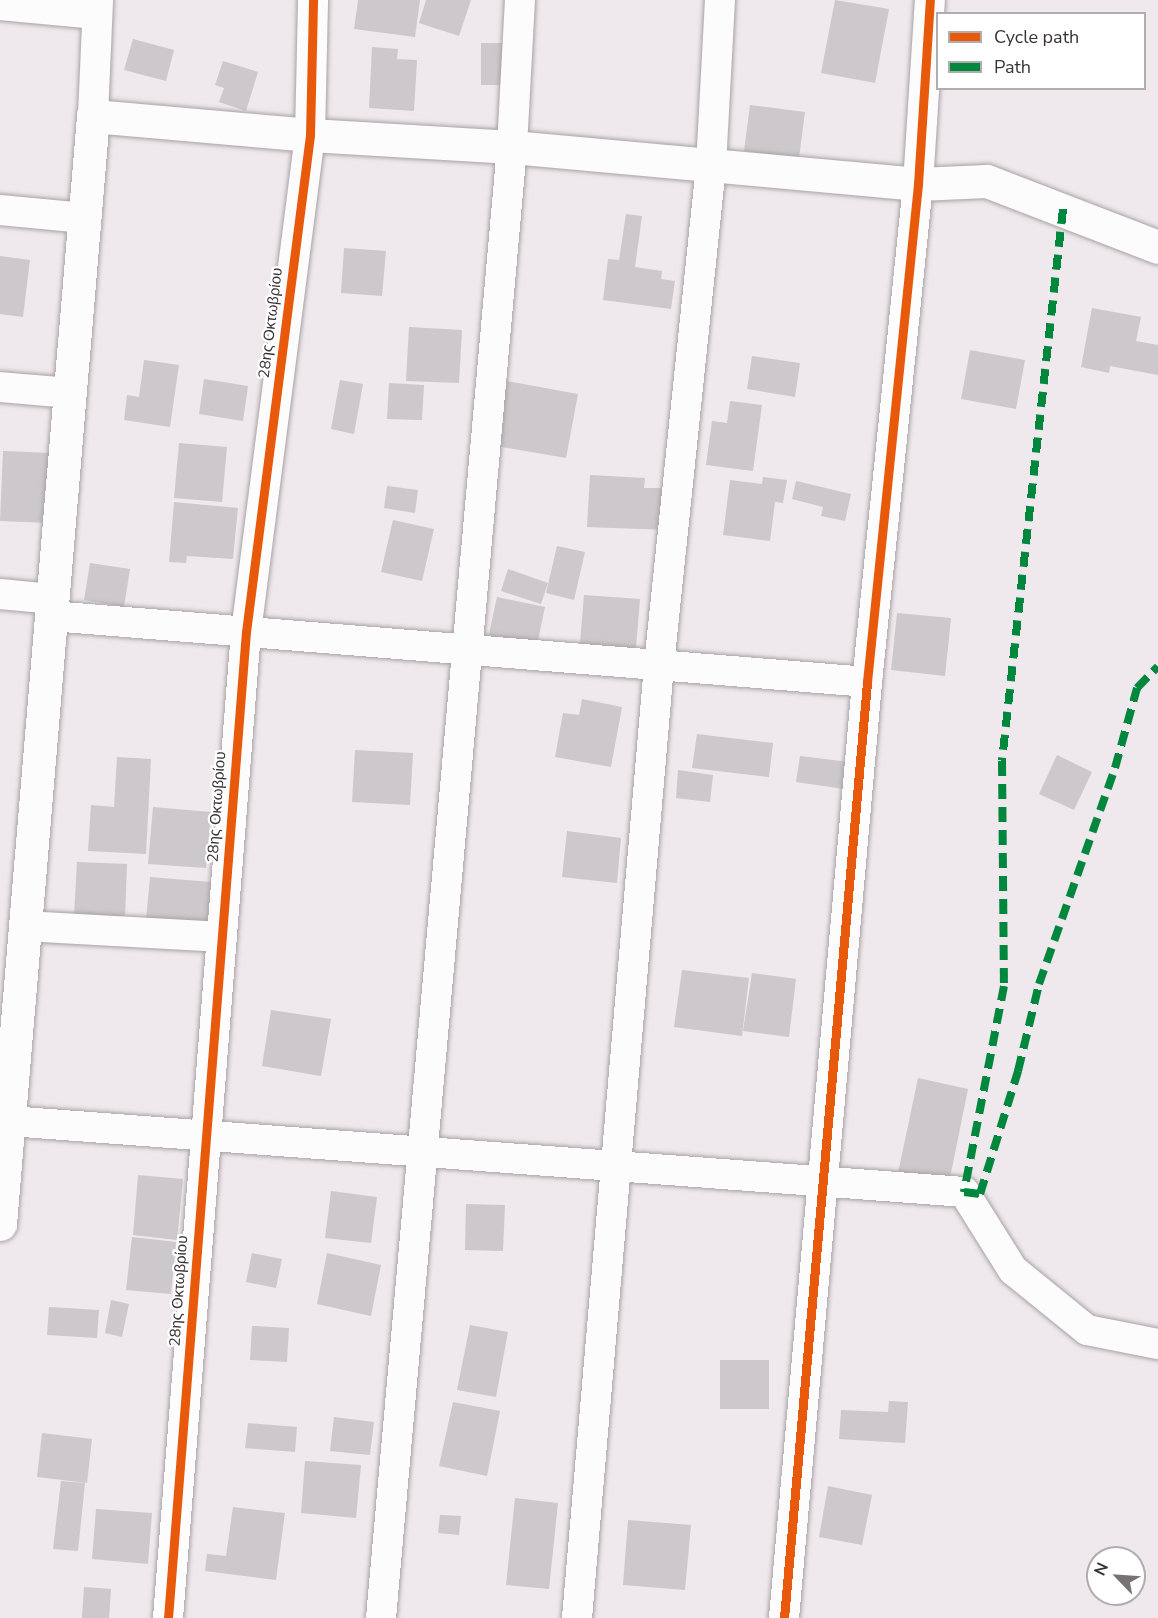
<!DOCTYPE html>
<meta charset="utf-8">
<style>
body{margin:0}
#map{position:relative;width:1158px;height:1618px;overflow:hidden;background:#efe8ec;font-family:"Nunito Sans",sans-serif}
div>[style]{position:absolute}
.building>*{inset:0;background:#cdc8cb}
.roads{filter:drop-shadow(0 0 2px #a8a2a6) drop-shadow(0 0 2px #a8a2a6)}
.minor>*{height:30px;margin:-15px;padding:0 15px;transform-origin:15px;border-radius:15px;background:#fdfcfc}
.tertiary>*{height:33px;margin:-16.5px;padding:0 16.5px;transform-origin:16.5px;border-radius:16.5px;background:#fdfcfc}
.quiet>*{height:8px;margin-top:-4px;transform-origin:0;background:repeating-linear-gradient(90deg,#00873e 0 15px,transparent 0 23px)}
.cycleway>*{height:9px;margin:-4.5px;padding:0 4.5px;transform-origin:4.5px;border-radius:4.5px;background:#e8590c}
span{translate:-50% -50%;white-space:nowrap;text-align:center;line-height:1.15;-webkit-text-stroke:4.5px #fff;paint-order:stroke}
.street-label{font-size:15px;color:#373235}
.legend{position:absolute;left:936px;top:12px;width:210px;height:78px;box-sizing:border-box;background:#fff;border:2px solid #afadae;margin:0;padding:8px 10px;list-style:none;font-size:18px;color:#373235}
.legend li{display:flex;align-items:center;gap:12px;height:30px}
.legend b{width:30px;border:2px solid #afadae}
.north{position:absolute;left:1086px;top:1546px;width:60px;height:60px;box-sizing:border-box;background:#fff;border:2px solid #afadae;border-radius:50%;rotate:295deg;font-size:16px;font-weight:700;line-height:24px;text-align:center;color:#373235}
.north::after{content:'';display:block;margin:auto;width:21px;height:27px;background:#777275;clip-path:polygon(50% 0,100% 100%,50% 72%,0 100%)}
</style>
<div id="map">
<div class="building">
<div style="clip-path:polygon(358px 0,420px 0,415px 37px,354px 29px)"></div>
<div style="clip-path:polygon(426px 0,471px 0,459px 36px,419px 23px)"></div>
<div style="clip-path:polygon(835px 0,889px 9px,875px 83px,821px 73px)"></div>
<div style="clip-path:polygon(133px 39px,174px 50px,166px 81px,124px 70px)"></div>
<div style="clip-path:polygon(481px 43px,507px 43px,506px 85px,481px 85px)"></div>
<div style="clip-path:polygon(372px 47px,398px 49px,397px 59px,417px 60px,414px 111px,369px 108px)"></div>
<div style="clip-path:polygon(223px 61px,258px 72px,246px 111px,219px 102px,224px 88px,215px 85px)"></div>
<div style="clip-path:polygon(750px 105px,805px 112px,799px 158px,744px 151px)"></div>
<div style="clip-path:polygon(626px 214px,642px 216px,635px 267px,662px 271px,661px 279px,675px 281px,671px 309px,603px 300px,608px 259px,619px 260px)"></div>
<div style="clip-path:polygon(344px 248px,386px 251px,382px 296px,341px 293px)"></div>
<div style="clip-path:polygon(0 256px,30px 260px,23px 317px,0 314px)"></div>
<div style="clip-path:polygon(1092px 308px,1141px 317px,1136px 341px,1158px 345px,1158px 375px,1110px 366px,1109px 373px,1081px 367px)"></div>
<div style="clip-path:polygon(409px 327px,462px 330px,459px 383px,406px 381px)"></div>
<div style="clip-path:polygon(970px 350px,1025px 360px,1016px 409px,961px 399px)"></div>
<div style="clip-path:polygon(752px 356px,800px 363px,795px 397px,747px 389px)"></div>
<div style="clip-path:polygon(144px 360px,179px 365px,170px 427px,124px 420px,127px 395px,139px 397px)"></div>
<div style="clip-path:polygon(204px 379px,248px 386px,243px 421px,199px 414px)"></div>
<div style="clip-path:polygon(340px 380px,363px 384px,354px 434px,331px 429px)"></div>
<div style="clip-path:polygon(507px 381px,578px 394px,566px 458px,496px 446px)"></div>
<div style="clip-path:polygon(389px 383px,424px 385px,422px 420px,387px 419px)"></div>
<div style="clip-path:polygon(730px 401px,762px 405px,753px 471px,706px 465px,712px 421px,727px 423px)"></div>
<div style="clip-path:polygon(179px 443px,227px 447px,222px 502px,174px 498px)"></div>
<div style="clip-path:polygon(3px 451px,52px 453px,49px 523px,0 521px)"></div>
<div style="clip-path:polygon(590px 475px,645px 478px,644px 488px,669px 488px,667px 530px,587px 527px)"></div>
<div style="clip-path:polygon(763px 477px,787px 480px,783px 503px,775px 502px,770px 541px,723px 535px,730px 480px,762px 484px)"></div>
<div style="clip-path:polygon(796px 481px,851px 494px,845px 521px,821px 516px,823px 507px,792px 499px)"></div>
<div style="clip-path:polygon(387px 486px,418px 490px,415px 513px,384px 508px)"></div>
<div style="clip-path:polygon(174px 502px,238px 508px,233px 559px,187px 556px,186px 563px,169px 562px)"></div>
<div style="clip-path:polygon(393px 520px,434px 529px,422px 581px,381px 572px)"></div>
<div style="clip-path:polygon(557px 546px,585px 552px,574px 600px,546px 593px)"></div>
<div style="clip-path:polygon(90px 563px,130px 569px,124px 607px,84px 600px)"></div>
<div style="clip-path:polygon(508px 569px,548px 583px,541px 604px,501px 591px)"></div>
<div style="clip-path:polygon(584px 595px,640px 599px,635px 660px,579px 655px)"></div>
<div style="clip-path:polygon(497px 597px,545px 607px,533px 664px,487px 643px)"></div>
<div style="clip-path:polygon(897px 613px,951px 618px,945px 676px,891px 670px)"></div>
<div style="clip-path:polygon(582px 699px,622px 707px,611px 767px,555px 757px,563px 713px,579px 715px)"></div>
<div style="clip-path:polygon(697px 734px,773px 743px,769px 777px,692px 768px)"></div>
<div style="clip-path:polygon(355px 750px,413px 753px,410px 805px,352px 802px)"></div>
<div style="clip-path:polygon(1057px 755px,1092px 772px,1074px 810px,1039px 794px)"></div>
<div style="clip-path:polygon(800px 756px,849px 762px,844px 789px,796px 782px)"></div>
<div style="clip-path:polygon(117px 757px,151px 759px,146px 854px,88px 851px,91px 805px,114px 807px)"></div>
<div style="clip-path:polygon(678px 770px,713px 775px,710px 802px,676px 798px)"></div>
<div style="clip-path:polygon(153px 807px,211px 812px,206px 868px,148px 864px)"></div>
<div style="clip-path:polygon(567px 831px,621px 838px,617px 883px,562px 877px)"></div>
<div style="clip-path:polygon(77px 862px,127px 864px,125px 918px,74px 916px)"></div>
<div style="clip-path:polygon(150px 877px,211px 882px,207px 925px,146px 920px)"></div>
<div style="clip-path:polygon(682px 970px,749px 978px,742px 1036px,674px 1027px)"></div>
<div style="clip-path:polygon(752px 973px,796px 979px,789px 1037px,743px 1031px)"></div>
<div style="clip-path:polygon(271px 1010px,331px 1019px,321px 1076px,262px 1066px)"></div>
<div style="clip-path:polygon(918px 1078px,968px 1089px,948px 1188px,897px 1178px)"></div>
<div style="clip-path:polygon(138px 1175px,183px 1179px,177px 1240px,133px 1235px)"></div>
<div style="clip-path:polygon(331px 1191px,377px 1197px,371px 1243px,325px 1238px)"></div>
<div style="clip-path:polygon(466px 1204px,505px 1205px,503px 1251px,465px 1250px)"></div>
<div style="clip-path:polygon(132px 1237px,176px 1242px,171px 1294px,126px 1290px)"></div>
<div style="clip-path:polygon(252px 1253px,282px 1259px,276px 1288px,246px 1282px)"></div>
<div style="clip-path:polygon(327px 1253px,381px 1265px,371px 1316px,317px 1304px)"></div>
<div style="clip-path:polygon(111px 1300px,129px 1304px,122px 1337px,105px 1333px)"></div>
<div style="clip-path:polygon(49px 1307px,99px 1310px,97px 1338px,47px 1335px)"></div>
<div style="clip-path:polygon(470px 1325px,508px 1332px,496px 1397px,457px 1390px)"></div>
<div style="clip-path:polygon(252px 1326px,289px 1328px,287px 1362px,250px 1360px)"></div>
<div style="clip-path:polygon(720px 1360px,769px 1360px,769px 1409px,720px 1409px)"></div>
<div style="clip-path:polygon(889px 1401px,908px 1402px,905px 1443px,839px 1439px,841px 1410px,888px 1412px)"></div>
<div style="clip-path:polygon(453px 1402px,500px 1411px,487px 1476px,439px 1466px)"></div>
<div style="clip-path:polygon(334px 1417px,374px 1422px,370px 1455px,330px 1451px)"></div>
<div style="clip-path:polygon(248px 1423px,297px 1427px,295px 1452px,245px 1448px)"></div>
<div style="clip-path:polygon(42px 1433px,92px 1439px,87px 1483px,37px 1477px)"></div>
<div style="clip-path:polygon(305px 1461px,361px 1465px,356px 1518px,301px 1513px)"></div>
<div style="clip-path:polygon(61px 1481px,85px 1483px,78px 1551px,53px 1549px)"></div>
<div style="clip-path:polygon(828px 1486px,872px 1495px,862px 1545px,819px 1537px)"></div>
<div style="clip-path:polygon(515px 1498px,558px 1503px,549px 1589px,506px 1585px)"></div>
<div style="clip-path:polygon(233px 1507px,285px 1513px,276px 1580px,205px 1571px,207px 1554px,226px 1556px)"></div>
<div style="clip-path:polygon(96px 1509px,152px 1513px,148px 1564px,92px 1559px)"></div>
<div style="clip-path:polygon(440px 1515px,461px 1516px,459px 1535px,438px 1533px)"></div>
<div style="clip-path:polygon(628px 1520px,691px 1525px,685px 1590px,623px 1585px)"></div>
<div style="clip-path:polygon(84px 1587px,111px 1589px,109px 1618px,82px 1618px)"></div>
</div>
<div class="roads">
<div class="minor">
<div style="left:0;top:5px;width:97px;rotate:5.3deg"></div>
<div style="left:93px;top:116px;width:116px;rotate:-87.5deg"></div>
<div style="left:0;top:210px;width:85px;rotate:5.4deg"></div>
<div style="left:0;top:387px;width:70px;rotate:4.9deg"></div>
<div style="left:0;top:594px;width:53px;rotate:5.4deg"></div>
<div style="left:51px;top:616px;width:819px;rotate:4.62deg"></div>
<div style="left:25px;top:926px;width:197px;rotate:3.2deg"></div>
<div style="left:9px;top:1121px;width:958px;rotate:4.25deg"></div>
<div style="left:964px;top:1192px;width:92px;rotate:57.9deg"></div>
<div style="left:1013px;top:1270px;width:95px;rotate:39deg"></div>
<div style="left:1087px;top:1330px;width:72px;rotate:11.2deg"></div>
<div style="left:168px;top:1618px;width:989px;rotate:-85.48deg"></div>
<div style="left:246px;top:632px;width:501px;rotate:-82.66deg"></div>
<div style="left:310px;top:135px;width:135px;rotate:-88.7deg"></div>
<div style="left:381px;top:1618px;width:1477px;rotate:-84.91deg"></div>
<div style="left:512px;top:147px;width:147px;rotate:-86.9deg"></div>
<div style="left:577px;top:1618px;width:957px;rotate:-85.08deg"></div>
<div style="left:659px;top:665px;width:502px;rotate:-84.05deg"></div>
<div style="left:711px;top:166px;width:166px;rotate:-86.9deg"></div>
<div style="left:784px;top:1618px;width:940px;rotate:-84.93deg"></div>
<div style="left:867px;top:682px;width:501px;rotate:-84.15deg"></div>
<div style="left:918px;top:184px;width:184px;rotate:-86.3deg"></div>
</div>
<div class="tertiary">
<div style="left:0;top:1224px;width:1112px;rotate:-85.2deg"></div>
<div style="left:93px;top:116px;width:218px;rotate:5deg"></div>
<div style="left:310px;top:135px;width:202px;rotate:3.4deg"></div>
<div style="left:512px;top:147px;width:408px;rotate:5.2deg"></div>
<div style="left:918px;top:184px;width:69px;rotate:-2.5deg"></div>
<div style="left:987px;top:181px;width:183px;rotate:21.1deg"></div>
</div>
</div>
<div class="quiet">
<div style="left:1063px;top:209px;width:555px;rotate:96.31deg"></div>
<div style="left:1002px;top:761px;width:225px;rotate:89.5deg"></div>
<div style="left:1004px;top:986px;width:210px;rotate:101deg"></div>
<div style="left:964px;top:1192px;width:16px;rotate:7deg"></div>
<div style="left:980px;top:1194px;width:129px;rotate:-72.8deg"></div>
<div style="left:1018px;top:1071px;width:89px;rotate:-76.4deg"></div>
<div style="left:1039px;top:984px;width:229px;rotate:-70.6deg"></div>
<div style="left:1115px;top:768px;width:83px;rotate:-74.6deg"></div>
<div style="left:1137px;top:688px;width:30px;rotate:-46deg"></div>
</div>
<div class="cycleway">
<div style="left:168px;top:1618px;width:989px;rotate:-85.48deg"></div>
<div style="left:246px;top:632px;width:501px;rotate:-82.66deg"></div>
<div style="left:310px;top:135px;width:135px;rotate:-88.7deg"></div>
<div style="left:784px;top:1618px;width:940px;rotate:-84.93deg"></div>
<div style="left:867px;top:682px;width:501px;rotate:-84.15deg"></div>
<div style="left:918px;top:184px;width:184px;rotate:-86.3deg"></div>
</div>
<div class="street-label">
<span style="left:271px;top:323px;rotate:-83deg">28ης Οκτωβρίου</span>
<span style="left:217px;top:807px;rotate:-86deg">28ης Οκτωβρίου</span>
<span style="left:179px;top:1291px;rotate:-86deg">28ης Οκτωβρίου</span>
</div>
<ul class="legend">
<li><b style="height:8px;background:#e8590c"></b>Cycle path</li>
<li><b style="height:8px;background:#00873e"></b>Path</li>
</ul>
<div class="north">N</div>
</div>
